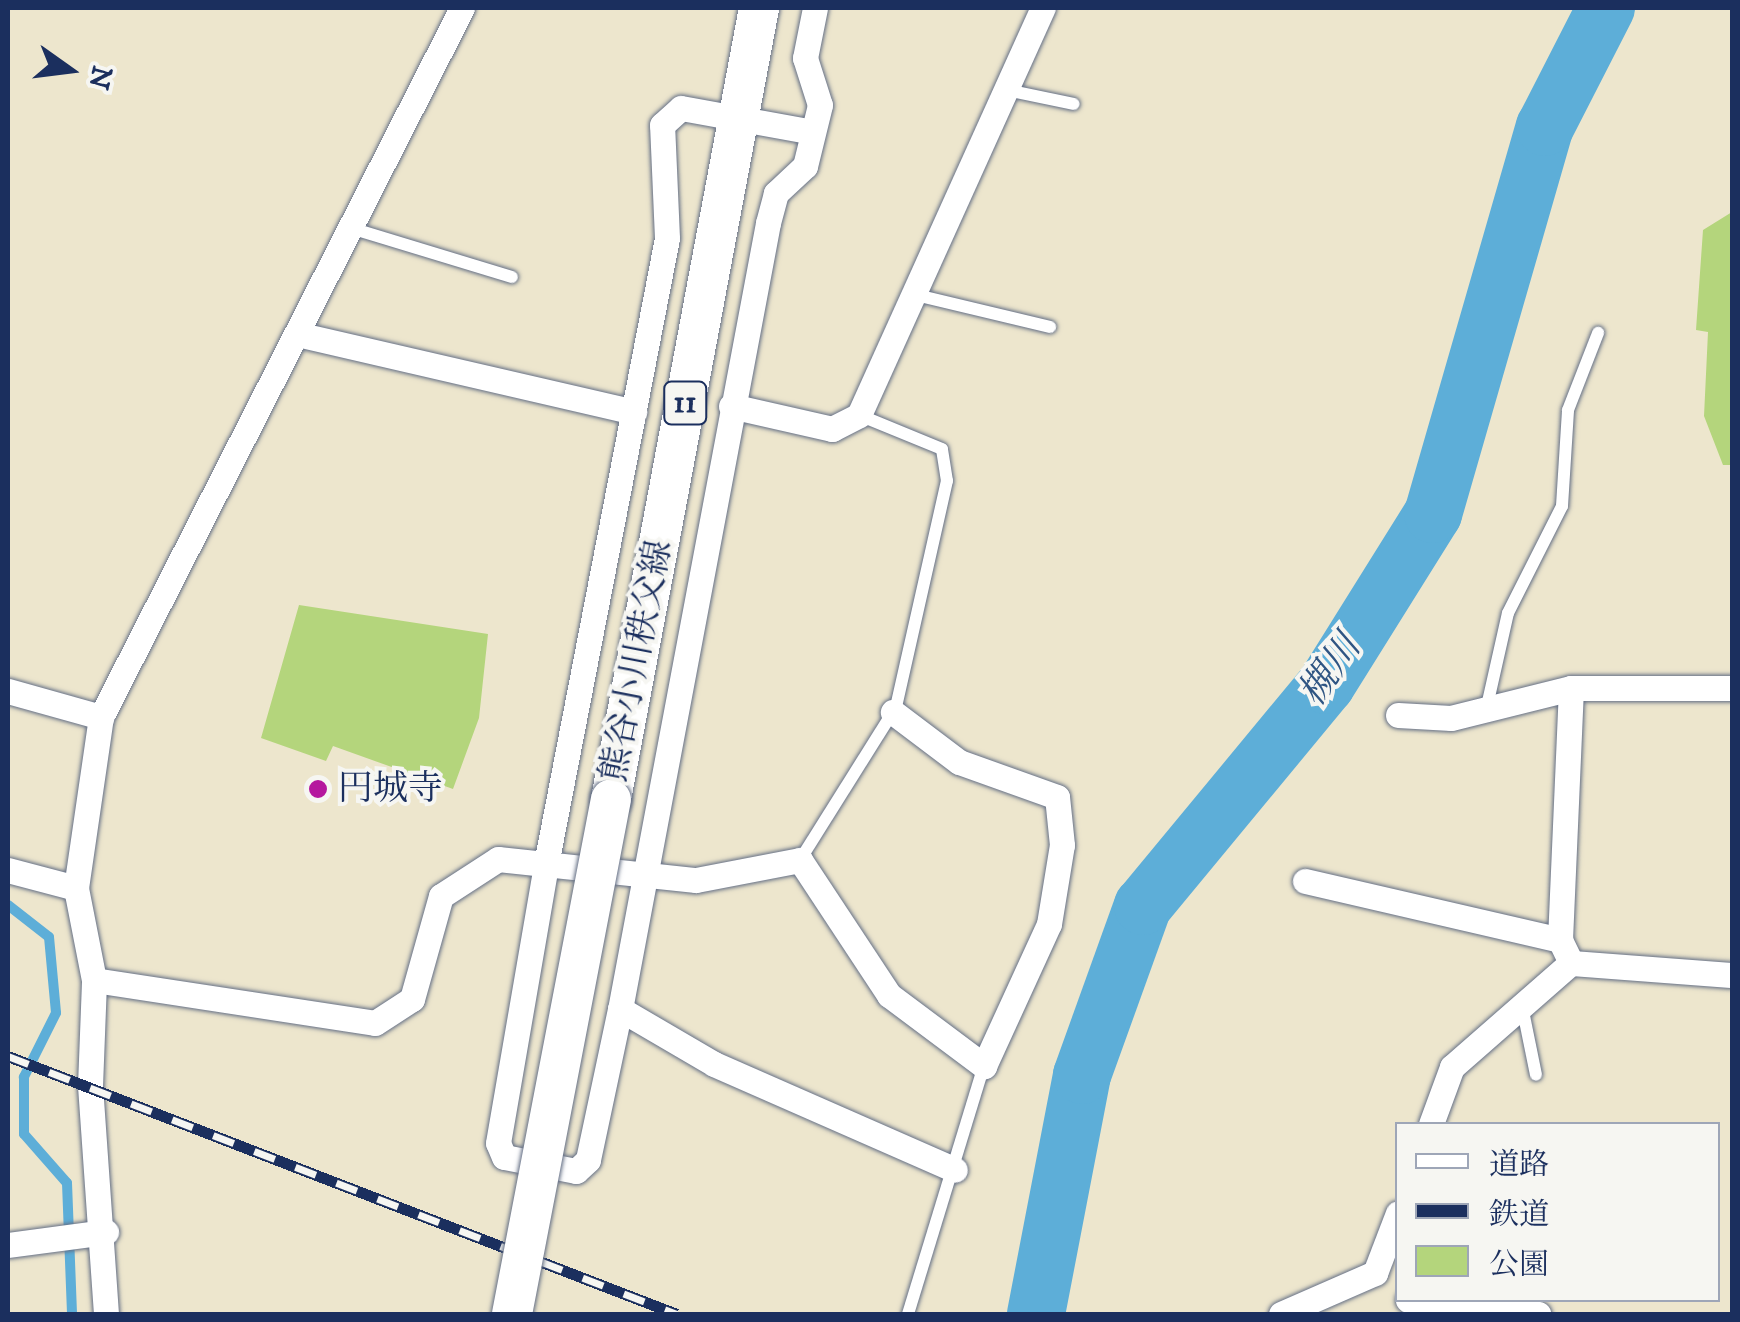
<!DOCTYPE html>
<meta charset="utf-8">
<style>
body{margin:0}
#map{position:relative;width:1740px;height:1322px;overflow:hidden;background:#ede6cd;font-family:"IM FELL DW Pica","Noto Serif JP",serif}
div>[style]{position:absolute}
.green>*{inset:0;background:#b4d57c}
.stream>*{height:10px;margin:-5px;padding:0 5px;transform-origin:5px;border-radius:5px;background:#5daed8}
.river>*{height:58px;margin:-29px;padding:0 29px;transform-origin:29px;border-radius:29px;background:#5daed8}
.roads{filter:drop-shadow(0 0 2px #646f85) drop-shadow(0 0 2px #646f85)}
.service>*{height:12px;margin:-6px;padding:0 6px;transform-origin:6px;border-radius:6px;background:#fff}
.minor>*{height:25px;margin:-12.5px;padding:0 12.5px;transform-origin:12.5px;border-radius:12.5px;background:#fff}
.primary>*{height:40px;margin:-20px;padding:0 20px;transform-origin:20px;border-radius:20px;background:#fff}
.rail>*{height:11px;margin-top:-5.5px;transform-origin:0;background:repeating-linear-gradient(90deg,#f6f6f2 0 22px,#1b2f5e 0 44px);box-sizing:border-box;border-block:2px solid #1b2f5e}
.bridges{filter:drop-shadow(0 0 2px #646f85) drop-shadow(0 0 2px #646f85)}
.primary-bridge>*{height:40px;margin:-20px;padding:0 20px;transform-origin:20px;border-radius:20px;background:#fff}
.dots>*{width:28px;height:28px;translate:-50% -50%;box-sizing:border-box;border:5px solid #f6f6f2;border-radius:50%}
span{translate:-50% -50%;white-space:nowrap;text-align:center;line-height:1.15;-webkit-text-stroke:8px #f6f6f2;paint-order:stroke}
.shield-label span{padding:2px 8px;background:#f6f6f2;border:2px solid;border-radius:8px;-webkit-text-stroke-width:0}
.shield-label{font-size:32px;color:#1b2f5e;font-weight:700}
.street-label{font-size:35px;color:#1b2f5e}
.poi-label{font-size:35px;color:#1b2f5e}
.left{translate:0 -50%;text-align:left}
.water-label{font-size:38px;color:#2f5583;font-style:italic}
.frame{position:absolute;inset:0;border:10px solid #1b2f5e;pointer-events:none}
.legend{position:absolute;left:1395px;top:1122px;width:325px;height:180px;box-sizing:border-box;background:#f6f6f2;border:2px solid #9ea6b7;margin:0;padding:12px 18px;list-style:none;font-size:30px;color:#1b2f5e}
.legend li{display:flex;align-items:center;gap:20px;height:50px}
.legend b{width:50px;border:2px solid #9ea6b7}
.north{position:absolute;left:20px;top:20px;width:100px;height:100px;-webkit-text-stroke:8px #f6f6f2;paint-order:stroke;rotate:104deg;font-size:28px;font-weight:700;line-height:40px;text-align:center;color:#1b2f5e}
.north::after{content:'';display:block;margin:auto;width:35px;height:45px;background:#1b2f5e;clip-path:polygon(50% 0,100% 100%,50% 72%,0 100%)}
</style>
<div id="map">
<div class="green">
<div style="clip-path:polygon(1732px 212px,1732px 465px,1723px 465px,1704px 416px,1708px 332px,1696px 330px,1703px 230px)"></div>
<div style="clip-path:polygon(299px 605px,488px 634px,479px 718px,453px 789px,333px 746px,326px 761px,261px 738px)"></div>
</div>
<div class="stream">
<div style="left:8px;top:905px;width:52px;rotate:38deg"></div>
<div style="left:49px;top:937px;width:76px;rotate:84.7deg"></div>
<div style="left:56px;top:1013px;width:72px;rotate:116.6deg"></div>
<div style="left:24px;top:1077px;width:57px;rotate:90deg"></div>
<div style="left:24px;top:1134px;width:65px;rotate:48.7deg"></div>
<div style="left:67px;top:1183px;width:131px;rotate:87.8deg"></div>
</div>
<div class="river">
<div style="left:1036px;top:1314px;width:243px;rotate:-79.1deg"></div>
<div style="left:1082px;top:1075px;width:180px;rotate:-70.2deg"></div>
<div style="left:1143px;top:906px;width:287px;rotate:-50.4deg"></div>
<div style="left:1326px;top:685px;width:202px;rotate:-58deg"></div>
<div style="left:1433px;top:514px;width:403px;rotate:-73.9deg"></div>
<div style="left:1545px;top:127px;width:134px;rotate:-62.9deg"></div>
</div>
<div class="roads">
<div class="service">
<div style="left:1007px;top:90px;width:68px;rotate:11.8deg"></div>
<div style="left:354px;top:229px;width:165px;rotate:16.9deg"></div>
<div style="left:912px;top:294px;width:142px;rotate:13.4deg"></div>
<div style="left:1487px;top:706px;width:95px;rotate:-77.3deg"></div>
<div style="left:1508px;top:613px;width:120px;rotate:-63.2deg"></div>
<div style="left:1562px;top:506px;width:96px;rotate:-86.4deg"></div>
<div style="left:1568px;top:410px;width:83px;rotate:-68.7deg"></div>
<div style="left:800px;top:860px;width:181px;rotate:-57.9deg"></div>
<div style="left:896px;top:707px;width:232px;rotate:-77.3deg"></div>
<div style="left:947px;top:481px;width:32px;rotate:-99deg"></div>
<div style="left:942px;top:449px;width:90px;rotate:-157.7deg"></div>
<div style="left:1522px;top:1006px;width:70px;rotate:78.5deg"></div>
<div style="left:908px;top:1314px;width:259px;rotate:-73deg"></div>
</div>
<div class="minor">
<div style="left:815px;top:8px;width:51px;rotate:101.3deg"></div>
<div style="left:805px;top:58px;width:49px;rotate:72.3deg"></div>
<div style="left:820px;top:105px;width:63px;rotate:103.8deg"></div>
<div style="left:805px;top:166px;width:40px;rotate:137deg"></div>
<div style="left:776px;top:193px;width:31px;rotate:105deg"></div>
<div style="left:768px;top:223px;width:800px;rotate:100.66deg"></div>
<div style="left:620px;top:1009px;width:109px;rotate:30.3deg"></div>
<div style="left:714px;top:1064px;width:263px;rotate:23.7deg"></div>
<div style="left:301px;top:335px;width:342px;rotate:13deg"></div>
<div style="left:731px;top:406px;width:104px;rotate:12.8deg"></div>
<div style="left:832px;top:429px;width:30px;rotate:-27deg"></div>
<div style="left:859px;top:415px;width:447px;rotate:-65.7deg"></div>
<div style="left:1571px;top:688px;width:252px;rotate:92.5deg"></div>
<div style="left:1560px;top:940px;width:25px;rotate:64deg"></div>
<div style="left:8px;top:691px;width:97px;rotate:15.6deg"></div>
<div style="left:1398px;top:715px;width:53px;rotate:3.2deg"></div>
<div style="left:1451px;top:718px;width:124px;rotate:-14deg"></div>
<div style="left:1571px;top:688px;width:161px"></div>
<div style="left:8px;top:870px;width:70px;rotate:14.8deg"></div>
<div style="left:1305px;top:881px;width:262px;rotate:13deg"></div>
<div style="left:94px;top:980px;width:284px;rotate:8.7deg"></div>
<div style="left:375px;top:1023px;width:44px;rotate:-33deg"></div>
<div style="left:412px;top:999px;width:107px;rotate:-74.3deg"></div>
<div style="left:441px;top:896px;width:68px;rotate:-33deg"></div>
<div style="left:498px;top:859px;width:199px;rotate:6.1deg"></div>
<div style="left:696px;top:880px;width:106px;rotate:-10.9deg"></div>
<div style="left:800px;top:860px;width:162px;rotate:56.6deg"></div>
<div style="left:889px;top:995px;width:119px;rotate:36.8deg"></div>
<div style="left:984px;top:1066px;width:156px;rotate:-65.4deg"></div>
<div style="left:1049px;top:924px;width:80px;rotate:-80.7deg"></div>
<div style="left:1062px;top:845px;width:48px;rotate:-95.9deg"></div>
<div style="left:1057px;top:797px;width:104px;rotate:-160.3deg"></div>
<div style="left:959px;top:762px;width:83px;rotate:-142.9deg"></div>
<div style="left:620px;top:1009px;width:154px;rotate:102deg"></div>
<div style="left:588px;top:1160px;width:16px;rotate:137deg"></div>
<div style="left:576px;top:1171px;width:73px;rotate:-169deg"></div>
<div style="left:504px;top:1157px;width:15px;rotate:-113deg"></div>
<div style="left:498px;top:1143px;width:288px;rotate:-80.2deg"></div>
<div style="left:547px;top:859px;width:632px;rotate:-79.06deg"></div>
<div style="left:667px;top:238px;width:113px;rotate:-92.5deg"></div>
<div style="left:662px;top:125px;width:25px;rotate:-42deg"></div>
<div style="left:681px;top:108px;width:129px;rotate:10.3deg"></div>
<div style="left:1431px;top:1124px;width:61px;rotate:-69.8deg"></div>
<div style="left:1452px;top:1067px;width:158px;rotate:-41.2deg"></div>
<div style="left:1571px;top:963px;width:161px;rotate:4.3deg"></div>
<div style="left:8px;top:1245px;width:99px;rotate:-7.6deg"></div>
<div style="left:1408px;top:1300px;width:131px;rotate:6.1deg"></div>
<div style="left:106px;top:1314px;width:229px;rotate:-94deg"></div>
<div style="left:90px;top:1086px;width:106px;rotate:-87.8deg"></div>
<div style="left:94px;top:980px;width:94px;rotate:-101.1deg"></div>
<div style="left:76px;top:888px;width:173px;rotate:-81.7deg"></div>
<div style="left:101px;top:717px;width:796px;rotate:-63.02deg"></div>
<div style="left:1281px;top:1314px;width:103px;rotate:-23.6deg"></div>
<div style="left:1375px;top:1273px;width:64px;rotate:-69deg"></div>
</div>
<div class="primary">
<div style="left:611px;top:799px;width:805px;rotate:-79.4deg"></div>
</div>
</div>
<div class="rail">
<div style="left:8px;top:1056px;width:717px;rotate:21.09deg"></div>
</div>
<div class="bridges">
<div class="primary-bridge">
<div style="left:512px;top:1314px;width:524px;rotate:-79.12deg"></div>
</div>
</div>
<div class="dots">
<div style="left:318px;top:789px;background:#b5179e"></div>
</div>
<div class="shield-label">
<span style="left:685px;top:403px">11</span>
</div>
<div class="street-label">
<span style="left:637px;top:661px;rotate:-79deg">熊谷小川秩父線</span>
</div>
<div class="poi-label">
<span class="left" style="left:338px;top:789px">円城寺</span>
</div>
<div class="water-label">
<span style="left:1331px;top:671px;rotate:-55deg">槻川</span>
</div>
<div class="frame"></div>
<ul class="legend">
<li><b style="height:12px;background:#fff"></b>道路</li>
<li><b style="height:12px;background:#1b2f5e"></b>鉄道</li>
<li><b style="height:28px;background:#b4d57c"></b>公園</li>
</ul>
<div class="north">N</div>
</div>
